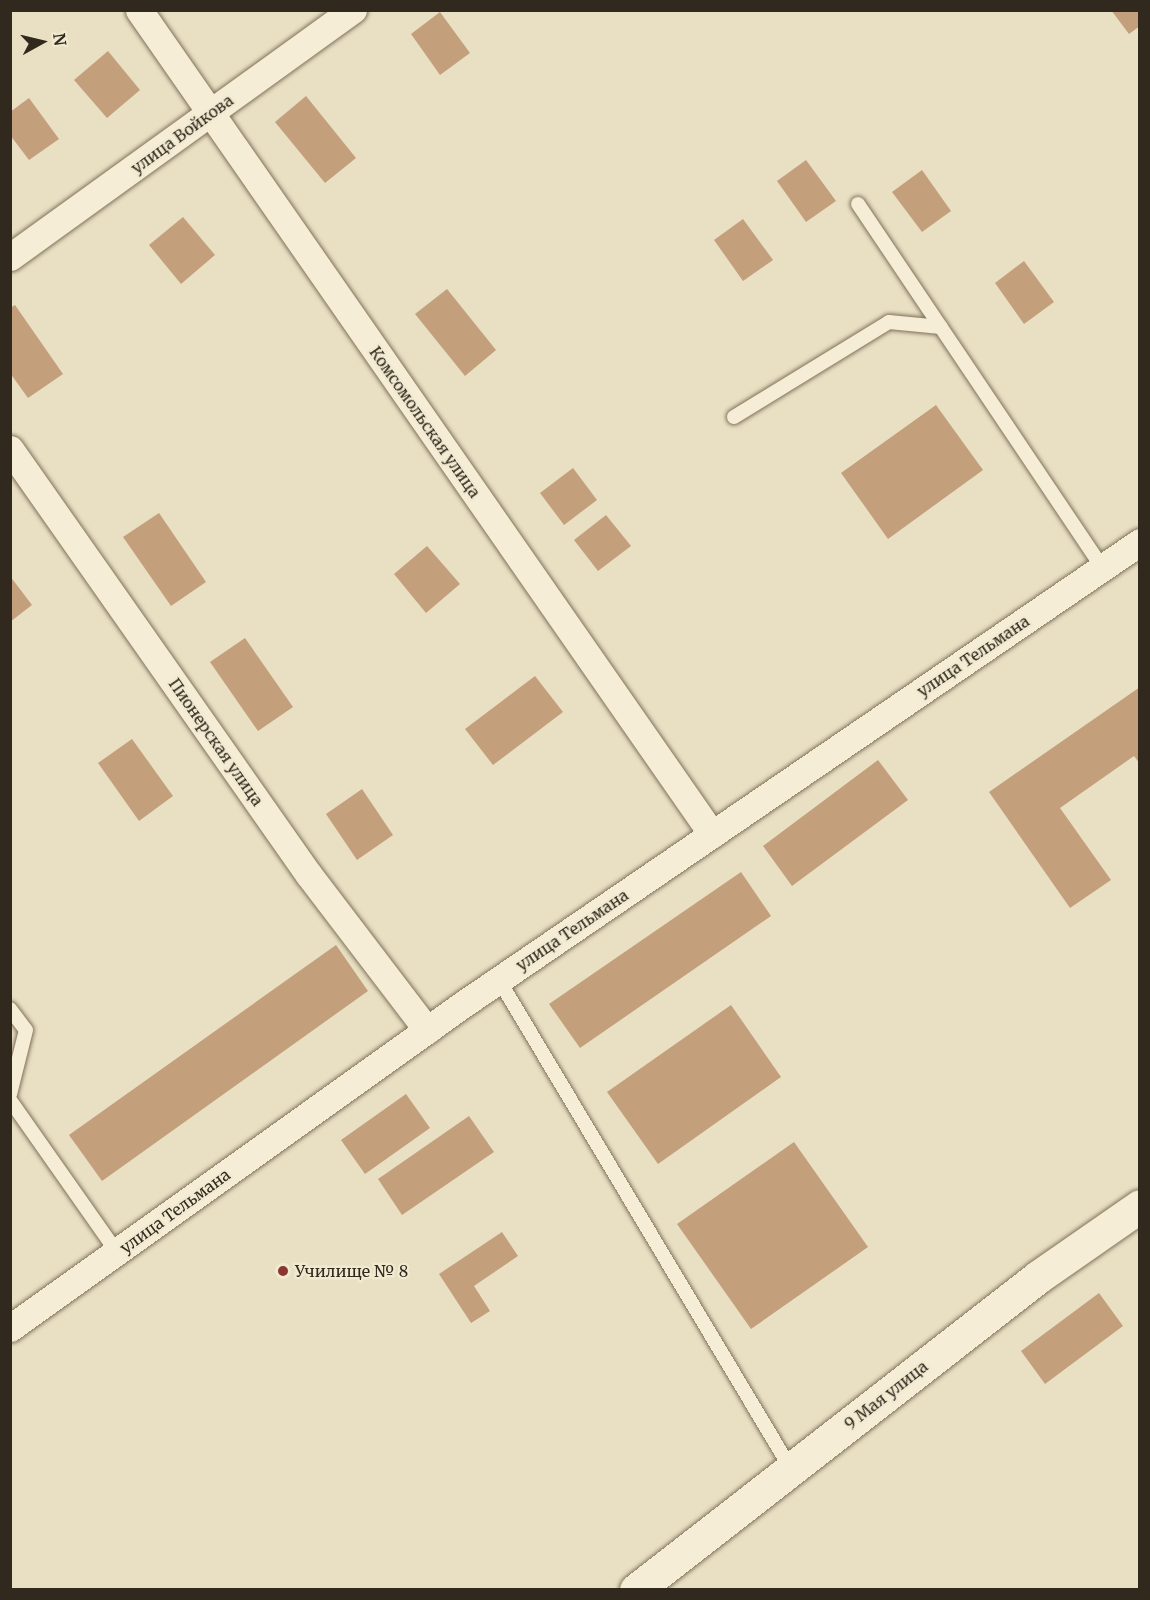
<!DOCTYPE html>
<meta charset="utf-8">
<style>
body{margin:0}
#map{position:relative;width:1150px;height:1600px;overflow:hidden;background:#e9e0c3;font-family:Merriweather,serif}
div>[style]{position:absolute}
.building>*{inset:0;background:#c39f7c}
.roads{filter:drop-shadow(0 0 2px #81725c) drop-shadow(0 0 2px #81725c)}
.lane>*{height:14px;margin:-7px;padding:0 7px;transform-origin:7px;border-radius:7px;background:#f5edd5}
.street>*{height:27px;margin:-13.5px;padding:0 13.5px;transform-origin:13.5px;border-radius:13.5px;background:#f5edd5}
.secondary>*{height:33px;margin:-16.5px;padding:0 16.5px;transform-origin:16.5px;border-radius:16.5px;background:#f5edd5}
.dots>*{width:16px;height:16px;translate:-50% -50%;box-sizing:border-box;border:3px solid #f1ead1;border-radius:50%}
span{translate:-50% -50%;white-space:nowrap;text-align:center;line-height:1.15;-webkit-text-stroke:4.5px #f1ead1;paint-order:stroke}
.street-label{font-size:16px;color:#32291e}
.poi-label{font-size:16px;color:#32291e}
.left{translate:0 -50%;text-align:left}
.frame{position:absolute;inset:0;border:12px solid #32291e;pointer-events:none}
.north{position:absolute;left:12px;top:12px;width:60px;height:60px;-webkit-text-stroke:4px #f1ead1;paint-order:stroke;rotate:82deg;font-size:16px;font-weight:700;line-height:24px;text-align:center;color:#32291e}
.north::after{content:'';display:block;margin:auto;width:21px;height:27px;background:#32291e;clip-path:polygon(50% 0,100% 100%,50% 72%,0 100%)}
</style>
<div id="map">
<div class="building">
<div style="clip-path:polygon(1111px 10px,1140px 10px,1140px 26px,1129px 34px)"></div>
<div style="clip-path:polygon(440px 12px,470px 53px,440px 75px,411px 34px)"></div>
<div style="clip-path:polygon(108px 51px,140px 90px,107px 118px,74px 80px)"></div>
<div style="clip-path:polygon(306px 96px,356px 158px,325px 183px,275px 122px)"></div>
<div style="clip-path:polygon(29px 98px,59px 139px,29px 160px,10px 135px,10px 112px)"></div>
<div style="clip-path:polygon(806px 160px,836px 201px,806px 222px,777px 181px)"></div>
<div style="clip-path:polygon(922px 170px,951px 211px,922px 232px,892px 192px)"></div>
<div style="clip-path:polygon(183px 217px,215px 255px,181px 284px,149px 245px)"></div>
<div style="clip-path:polygon(743px 219px,773px 260px,743px 281px,714px 240px)"></div>
<div style="clip-path:polygon(1024px 261px,1054px 302px,1024px 324px,995px 283px)"></div>
<div style="clip-path:polygon(447px 289px,496px 350px,465px 376px,415px 314px)"></div>
<div style="clip-path:polygon(15px 305px,63px 374px,28px 398px,10px 373px,10px 308px)"></div>
<div style="clip-path:polygon(936px 405px,983px 470px,888px 539px,841px 473px)"></div>
<div style="clip-path:polygon(573px 468px,597px 500px,564px 525px,540px 493px)"></div>
<div style="clip-path:polygon(159px 513px,206px 582px,171px 606px,123px 537px)"></div>
<div style="clip-path:polygon(606px 515px,631px 546px,598px 571px,574px 540px)"></div>
<div style="clip-path:polygon(427px 546px,460px 584px,426px 613px,394px 574px)"></div>
<div style="clip-path:polygon(10px 576px,32px 605px,10px 622px)"></div>
<div style="clip-path:polygon(245px 638px,293px 707px,258px 731px,210px 662px)"></div>
<div style="clip-path:polygon(535px 676px,563px 712px,493px 765px,465px 729px)"></div>
<div style="clip-path:polygon(1140px 687px,1140px 764px,1134px 756px,1060px 808px,1111px 880px,1070px 908px,989px 792px)"></div>
<div style="clip-path:polygon(132px 739px,173px 796px,139px 821px,98px 763px)"></div>
<div style="clip-path:polygon(878px 760px,908px 800px,792px 886px,763px 846px)"></div>
<div style="clip-path:polygon(362px 789px,393px 835px,357px 860px,326px 814px)"></div>
<div style="clip-path:polygon(741px 872px,771px 916px,580px 1048px,549px 1004px)"></div>
<div style="clip-path:polygon(336px 945px,368px 991px,102px 1181px,69px 1135px)"></div>
<div style="clip-path:polygon(731px 1005px,781px 1077px,658px 1164px,607px 1092px)"></div>
<div style="clip-path:polygon(406px 1094px,430px 1128px,365px 1174px,341px 1140px)"></div>
<div style="clip-path:polygon(469px 1116px,494px 1152px,402px 1215px,378px 1179px)"></div>
<div style="clip-path:polygon(794px 1142px,868px 1247px,751px 1329px,677px 1224px)"></div>
<div style="clip-path:polygon(502px 1232px,518px 1256px,474px 1286px,490px 1311px,471px 1323px,439px 1274px)"></div>
<div style="clip-path:polygon(1099px 1293px,1123px 1326px,1045px 1384px,1021px 1351px)"></div>
</div>
<div class="roads">
<div class="lane">
<div style="left:858px;top:204px;width:437px;rotate:56.1deg"></div>
<div style="left:734px;top:417px;width:182px;rotate:-31.5deg"></div>
<div style="left:889px;top:322px;width:52px;rotate:5.5deg"></div>
<div style="left:499px;top:980px;width:570px;rotate:59.16deg"></div>
<div style="left:10px;top:1009px;width:26px;rotate:53deg"></div>
<div style="left:26px;top:1030px;width:66px;rotate:104deg"></div>
<div style="left:10px;top:1100px;width:186px;rotate:54.9deg"></div>
</div>
<div class="street">
<div style="left:139px;top:10px;width:1004px;rotate:55.19deg"></div>
<div style="left:10px;top:257px;width:423px;rotate:-35.8deg"></div>
<div style="left:10px;top:449px;width:520px;rotate:54.94deg"></div>
<div style="left:309px;top:875px;width:195px;rotate:52.7deg"></div>
<div style="left:10px;top:1328px;width:556px;rotate:-35.55deg"></div>
<div style="left:462px;top:1005px;width:821px;rotate:-34.33deg"></div>
</div>
<div class="secondary">
<div style="left:636px;top:1590px;width:509px;rotate:-37.9deg"></div>
<div style="left:1038px;top:1277px;width:124px;rotate:-34.8deg"></div>
</div>
</div>
<div class="dots">
<div style="left:283px;top:1271px;background:#8a3732"></div>
</div>
<div class="street-label">
<span style="left:182px;top:134px;rotate:-36deg">улица Войкова</span>
<span style="left:425px;top:422px;rotate:55deg">Комсомольская улица</span>
<span style="left:973px;top:656px;rotate:-34deg">улица Тельмана</span>
<span style="left:216px;top:742px;rotate:55deg">Пионерская улица</span>
<span style="left:572px;top:930px;rotate:-34deg">улица Тельмана</span>
<span style="left:175px;top:1211px;rotate:-36deg">улица Тельмана</span>
<span style="left:886px;top:1395px;rotate:-38deg">9 Мая улица</span>
</div>
<div class="poi-label">
<span class="left" style="left:295px;top:1271px">Училище № 8</span>
</div>
<div class="frame"></div>
<div class="north">N</div>
</div>
